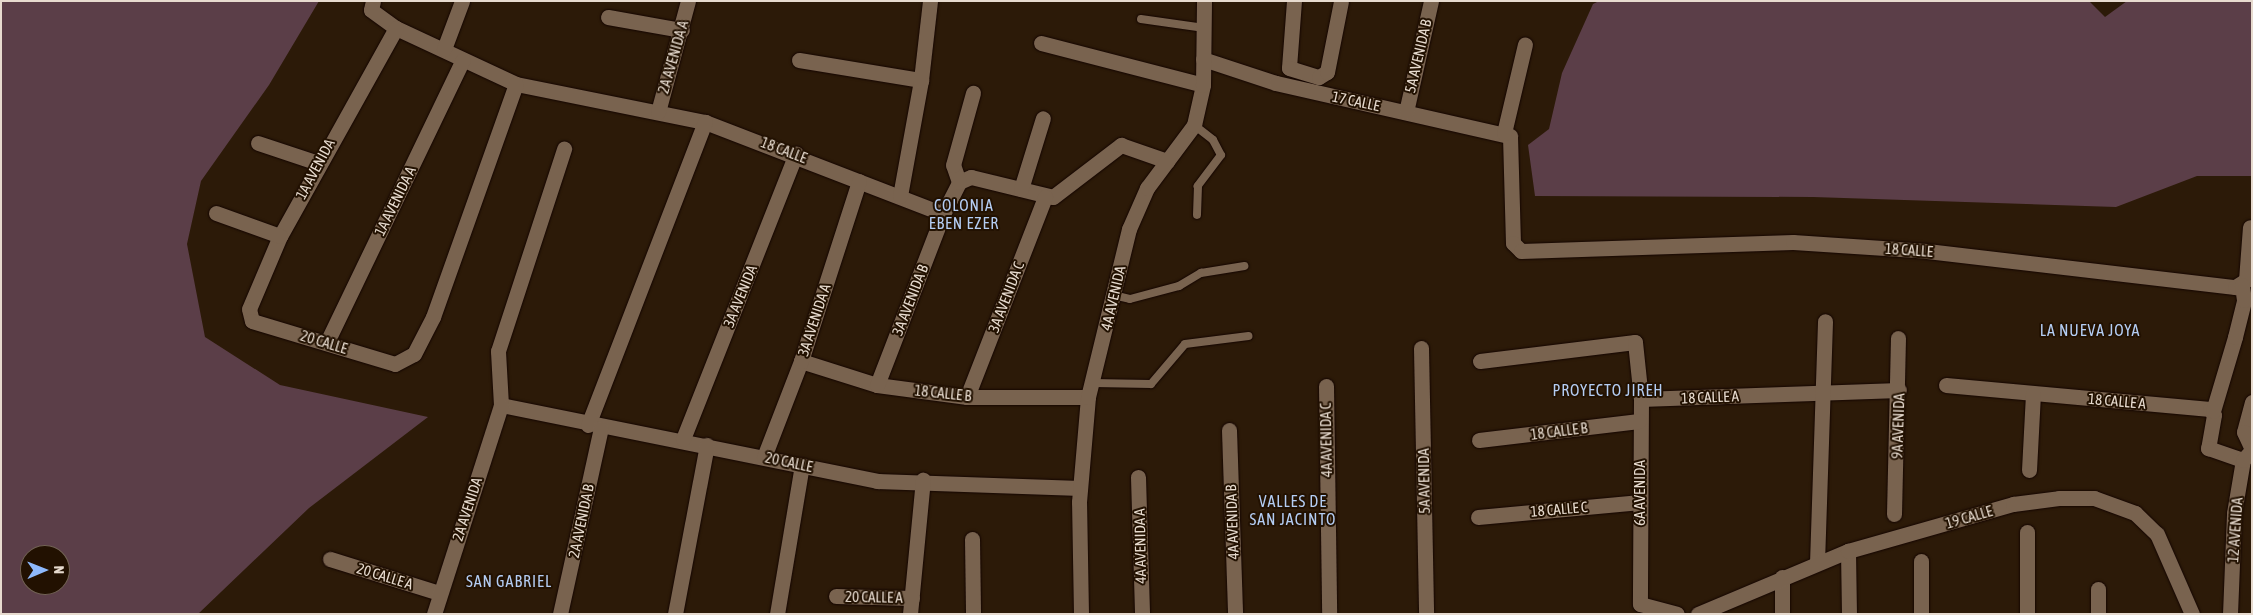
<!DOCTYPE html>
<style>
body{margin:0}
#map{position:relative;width:2253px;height:615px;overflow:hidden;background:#2c1a08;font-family:"Asap Condensed",sans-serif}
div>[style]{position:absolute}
.forest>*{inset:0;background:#5b3e48}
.roads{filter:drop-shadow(0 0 1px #140500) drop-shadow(0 0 1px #140500)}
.service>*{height:8px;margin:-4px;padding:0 4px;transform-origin:4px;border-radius:4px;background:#79634f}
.minor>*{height:15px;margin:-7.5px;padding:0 7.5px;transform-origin:7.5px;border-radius:7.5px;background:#79634f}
.tertiary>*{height:15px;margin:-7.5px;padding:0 7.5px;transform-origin:7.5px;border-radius:7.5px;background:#79634f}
span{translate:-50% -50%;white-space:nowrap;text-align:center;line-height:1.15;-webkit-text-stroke:4px #221101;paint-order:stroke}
.street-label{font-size:15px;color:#e7dbcf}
.neighbourhood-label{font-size:16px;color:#b4cdf3;letter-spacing:1px}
.frame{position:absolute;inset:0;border:2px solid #e7dbcf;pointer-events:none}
.north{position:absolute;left:20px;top:545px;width:50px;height:50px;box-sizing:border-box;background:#221101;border:1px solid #716253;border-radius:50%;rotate:89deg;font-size:14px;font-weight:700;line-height:20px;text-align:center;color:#e7dbcf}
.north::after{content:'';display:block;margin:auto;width:18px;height:22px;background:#8eb9fc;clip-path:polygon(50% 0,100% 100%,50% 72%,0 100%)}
</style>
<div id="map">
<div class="forest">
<div style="clip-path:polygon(evenodd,1px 1px,319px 1px,269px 85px,201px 181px,187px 244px,205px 337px,280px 385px,428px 417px,309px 508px,198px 614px,1px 614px,1px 1px,30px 555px,60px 555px,60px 585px,30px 585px,30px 555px)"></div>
<div style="clip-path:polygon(1599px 1px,2089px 1px,2105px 17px,2127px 1px,2252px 1px,2252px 176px,2197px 176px,2116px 207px,1813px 197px,1535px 196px,1528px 145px,1549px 129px,1562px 73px,1593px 4px)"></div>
</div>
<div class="roads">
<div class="service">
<div style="left:1141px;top:19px;width:64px;rotate:8.1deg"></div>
<div style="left:1194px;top:125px;width:24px;rotate:38deg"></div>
<div style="left:1213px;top:140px;width:17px;rotate:62deg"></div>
<div style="left:1221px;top:155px;width:39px;rotate:127deg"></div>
<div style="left:1198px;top:186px;width:29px;rotate:92deg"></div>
<div style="left:1113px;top:295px;width:17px;rotate:13deg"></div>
<div style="left:1130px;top:299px;width:51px;rotate:-14.9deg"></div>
<div style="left:1179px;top:286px;width:26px;rotate:-31deg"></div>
<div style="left:1201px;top:273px;width:44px;rotate:-9.2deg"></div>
<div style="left:1093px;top:383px;width:58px;rotate:1deg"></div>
<div style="left:1151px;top:384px;width:52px;rotate:-49.6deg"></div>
<div style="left:1185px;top:344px;width:64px;rotate:-7.2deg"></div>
</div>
<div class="minor">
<div style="left:373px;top:1px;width:9px;rotate:103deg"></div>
<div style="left:371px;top:10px;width:31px;rotate:36deg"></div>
<div style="left:396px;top:28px;width:132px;rotate:25deg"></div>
<div style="left:516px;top:84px;width:193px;rotate:11.4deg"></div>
<div style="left:705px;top:122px;width:255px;rotate:21.1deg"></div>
<div style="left:943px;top:214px;width:36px;rotate:-63deg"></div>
<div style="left:959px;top:182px;width:13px;rotate:-23deg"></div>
<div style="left:971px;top:177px;width:84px;rotate:13.7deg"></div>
<div style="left:1053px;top:197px;width:86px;rotate:-37.4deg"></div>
<div style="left:1121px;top:145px;width:49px;rotate:19.2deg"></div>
<div style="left:1294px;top:1px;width:67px;rotate:94.3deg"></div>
<div style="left:1289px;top:68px;width:31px;rotate:17deg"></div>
<div style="left:1319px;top:77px;width:9px;rotate:-32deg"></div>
<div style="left:1327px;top:72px;width:72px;rotate:-78.8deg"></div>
<div style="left:608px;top:17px;width:75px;rotate:10deg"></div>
<div style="left:396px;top:28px;width:238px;rotate:119.1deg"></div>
<div style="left:280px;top:236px;width:79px;rotate:113deg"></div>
<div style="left:249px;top:309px;width:12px;rotate:76deg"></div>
<div style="left:252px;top:321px;width:149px;rotate:16.7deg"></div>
<div style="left:395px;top:364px;width:21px;rotate:-28deg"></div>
<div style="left:414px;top:354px;width:42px;rotate:-62.8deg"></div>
<div style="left:433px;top:317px;width:247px;rotate:-70.4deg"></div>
<div style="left:1041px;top:43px;width:167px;rotate:14.5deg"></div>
<div style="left:444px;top:49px;width:51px;rotate:-69.4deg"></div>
<div style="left:1203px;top:59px;width:77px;rotate:18.2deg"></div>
<div style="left:1276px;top:83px;width:240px;rotate:12.8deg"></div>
<div style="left:1510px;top:136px;width:107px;rotate:88.4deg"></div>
<div style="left:1513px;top:243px;width:11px;rotate:45deg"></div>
<div style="left:1521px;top:251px;width:272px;rotate:-1.9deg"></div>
<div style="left:1793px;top:242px;width:134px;rotate:3.8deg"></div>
<div style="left:1927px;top:251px;width:310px;rotate:6.7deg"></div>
<div style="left:2235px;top:287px;width:13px;rotate:-32deg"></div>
<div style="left:2246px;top:280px;width:53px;rotate:-85.7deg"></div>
<div style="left:799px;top:60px;width:124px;rotate:9.3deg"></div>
<div style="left:658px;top:112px;width:115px;rotate:-74.9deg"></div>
<div style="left:1406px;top:112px;width:114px;rotate:-77.3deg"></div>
<div style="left:1504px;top:133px;width:91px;rotate:-76.7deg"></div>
<div style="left:258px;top:143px;width:63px;rotate:18.4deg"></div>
<div style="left:959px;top:182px;width:18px;rotate:-109deg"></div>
<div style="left:953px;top:165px;width:75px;rotate:-74.5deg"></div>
<div style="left:1021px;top:189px;width:74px;rotate:-72.8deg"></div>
<div style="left:900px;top:196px;width:118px;rotate:-79.7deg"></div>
<div style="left:921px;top:80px;width:80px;rotate:-83.5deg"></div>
<div style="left:216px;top:213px;width:68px;rotate:19.8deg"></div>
<div style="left:327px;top:342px;width:313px;rotate:-64.3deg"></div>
<div style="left:1421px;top:348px;width:266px;rotate:88.9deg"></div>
<div style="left:801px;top:361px;width:80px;rotate:17.5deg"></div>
<div style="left:877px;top:385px;width:91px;rotate:7.6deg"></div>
<div style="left:967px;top:397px;width:121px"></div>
<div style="left:1480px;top:361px;width:156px;rotate:-7deg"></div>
<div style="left:1635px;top:342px;width:57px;rotate:84deg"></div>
<div style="left:1641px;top:399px;width:205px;rotate:90.3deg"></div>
<div style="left:1640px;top:604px;width:38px;rotate:15deg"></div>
<div style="left:877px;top:385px;width:183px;rotate:-68.9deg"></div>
<div style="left:1946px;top:385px;width:265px;rotate:5.2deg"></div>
<div style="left:2210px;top:409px;width:7px;rotate:56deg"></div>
<div style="left:2214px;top:415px;width:34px;rotate:100deg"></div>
<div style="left:2208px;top:448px;width:37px;rotate:19deg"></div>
<div style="left:1326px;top:386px;width:228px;rotate:89.2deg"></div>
<div style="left:967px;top:397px;width:215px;rotate:-68.7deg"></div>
<div style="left:1641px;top:399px;width:258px;rotate:-2deg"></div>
<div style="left:2252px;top:402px;width:31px;rotate:105deg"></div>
<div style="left:2244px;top:432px;width:19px;rotate:65deg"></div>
<div style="left:501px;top:405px;width:384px;rotate:11.4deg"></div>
<div style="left:877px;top:481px;width:203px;rotate:2deg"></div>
<div style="left:501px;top:405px;width:54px;rotate:-93.2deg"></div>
<div style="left:498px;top:351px;width:213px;rotate:-71.9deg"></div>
<div style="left:2213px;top:411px;width:77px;rotate:-73.4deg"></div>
<div style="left:2235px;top:337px;width:38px;rotate:-76deg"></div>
<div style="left:2244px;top:300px;width:15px;rotate:-98deg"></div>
<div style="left:588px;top:425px;width:325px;rotate:-68.9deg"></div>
<div style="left:1229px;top:430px;width:184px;rotate:88.1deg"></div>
<div style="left:683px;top:439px;width:307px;rotate:-68.4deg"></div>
<div style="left:1479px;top:440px;width:161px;rotate:-6.8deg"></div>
<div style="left:764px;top:457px;width:103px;rotate:-68.9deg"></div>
<div style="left:801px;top:361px;width:189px;rotate:-72.1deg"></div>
<div style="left:2029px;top:470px;width:76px;rotate:-87deg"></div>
<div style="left:1138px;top:477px;width:137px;rotate:88.3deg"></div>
<div style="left:1894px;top:514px;width:176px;rotate:-88.7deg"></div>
<div style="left:1478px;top:517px;width:163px;rotate:-5.3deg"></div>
<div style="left:2027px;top:532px;width:82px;rotate:90deg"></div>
<div style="left:972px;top:539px;width:75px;rotate:89.2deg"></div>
<div style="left:1848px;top:551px;width:63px;rotate:89.1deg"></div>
<div style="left:330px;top:559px;width:114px;rotate:17.3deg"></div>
<div style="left:1817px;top:563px;width:242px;rotate:-88.1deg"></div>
<div style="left:1782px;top:577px;width:37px;rotate:90deg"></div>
<div style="left:836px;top:596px;width:76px;rotate:1.5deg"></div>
<div style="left:434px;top:614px;width:219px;rotate:-72.2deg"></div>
<div style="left:560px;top:614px;width:190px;rotate:-77.6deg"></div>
<div style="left:675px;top:614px;width:172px;rotate:-79.3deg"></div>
<div style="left:777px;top:614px;width:151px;rotate:-80.5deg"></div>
<div style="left:910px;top:614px;width:135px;rotate:-84.5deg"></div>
<div style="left:1921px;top:614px;width:53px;rotate:-90deg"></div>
<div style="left:2098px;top:614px;width:25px;rotate:-90deg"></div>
<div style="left:2230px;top:614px;width:101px;rotate:-87.7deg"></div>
<div style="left:2234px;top:513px;width:54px;rotate:-80.4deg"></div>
<div style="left:2243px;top:460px;width:13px;rotate:-48deg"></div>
</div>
<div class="tertiary">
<div style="left:1081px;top:614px;width:112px;rotate:-91deg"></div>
<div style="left:1079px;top:502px;width:105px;rotate:-85.1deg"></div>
<div style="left:1088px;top:397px;width:173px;rotate:-76.3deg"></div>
<div style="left:1129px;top:229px;width:45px;rotate:-66.3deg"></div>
<div style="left:1147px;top:188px;width:79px;rotate:-53.3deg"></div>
<div style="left:1194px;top:125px;width:41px;rotate:-77.3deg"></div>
<div style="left:1203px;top:85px;width:84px;rotate:-89.3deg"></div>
<div style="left:1698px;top:614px;width:163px;rotate:-22.8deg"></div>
<div style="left:1848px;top:551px;width:172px;rotate:-15.9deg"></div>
<div style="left:2013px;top:504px;width:46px;rotate:-7.4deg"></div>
<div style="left:2059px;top:498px;width:35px"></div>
<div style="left:2094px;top:498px;width:44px;rotate:20.1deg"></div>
<div style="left:2135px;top:513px;width:30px;rotate:44deg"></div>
<div style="left:2157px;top:534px;width:87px;rotate:66.4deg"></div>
</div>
</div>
<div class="street-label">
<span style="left:1418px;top:56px;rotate:-77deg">5A AVENIDA B</span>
<span style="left:673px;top:57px;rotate:-74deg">2A AVENIDA A</span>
<span style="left:1356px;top:101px;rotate:12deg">17 CALLE</span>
<span style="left:784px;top:150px;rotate:21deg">18 CALLE</span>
<span style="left:315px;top:169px;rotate:-62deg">1A AVENIDA</span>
<span style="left:395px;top:201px;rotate:-64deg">1A AVENIDA A</span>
<span style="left:1909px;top:250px;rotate:4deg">18 CALLE</span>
<span style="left:740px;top:296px;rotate:-68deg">3A AVENIDA</span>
<span style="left:1006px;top:297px;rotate:-69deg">3A AVENIDA C</span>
<span style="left:1113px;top:298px;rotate:-77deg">4A AVENIDA</span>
<span style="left:910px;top:300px;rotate:-69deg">3A AVENIDA B</span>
<span style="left:814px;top:320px;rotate:-72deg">3A AVENIDA A</span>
<span style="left:324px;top:342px;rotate:17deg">20 CALLE</span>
<span style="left:943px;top:393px;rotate:6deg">18 CALLE B</span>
<span style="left:1710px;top:397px;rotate:-2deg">18 CALLE A</span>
<span style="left:2117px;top:401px;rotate:5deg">18 CALLE A</span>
<span style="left:1898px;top:426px;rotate:-88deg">9A AVENIDA</span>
<span style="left:1559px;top:431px;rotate:-7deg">18 CALLE B</span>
<span style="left:1326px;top:440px;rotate:-91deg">4A AVENIDA C</span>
<span style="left:789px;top:462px;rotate:12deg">20 CALLE</span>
<span style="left:1424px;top:481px;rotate:-91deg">5A AVENIDA</span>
<span style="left:1640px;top:493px;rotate:-90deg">6A AVENIDA</span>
<span style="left:467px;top:509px;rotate:-72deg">2A AVENIDA</span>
<span style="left:1559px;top:509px;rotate:-5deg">18 CALLE C</span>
<span style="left:1969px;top:517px;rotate:-16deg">19 CALLE</span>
<span style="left:581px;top:521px;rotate:-78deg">2A AVENIDA B</span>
<span style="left:1232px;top:522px;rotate:-92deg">4A AVENIDA B</span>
<span style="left:2235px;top:530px;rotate:-86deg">12 AVENIDA</span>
<span style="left:1140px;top:546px;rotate:-91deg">4A AVENIDA A</span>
<span style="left:385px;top:576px;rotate:17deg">20 CALLE A</span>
<span style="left:874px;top:597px;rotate:1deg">20 CALLE A</span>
</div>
<div class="neighbourhood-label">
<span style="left:964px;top:214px">COLONIA<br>EBEN EZER</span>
<span style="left:2090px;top:330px">LA NUEVA JOYA</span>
<span style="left:1608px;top:390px">PROYECTO JIREH</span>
<span style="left:1293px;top:510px">VALLES DE<br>SAN JACINTO</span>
<span style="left:509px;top:581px">SAN GABRIEL</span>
</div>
<div class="frame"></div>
<div class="north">N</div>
</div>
